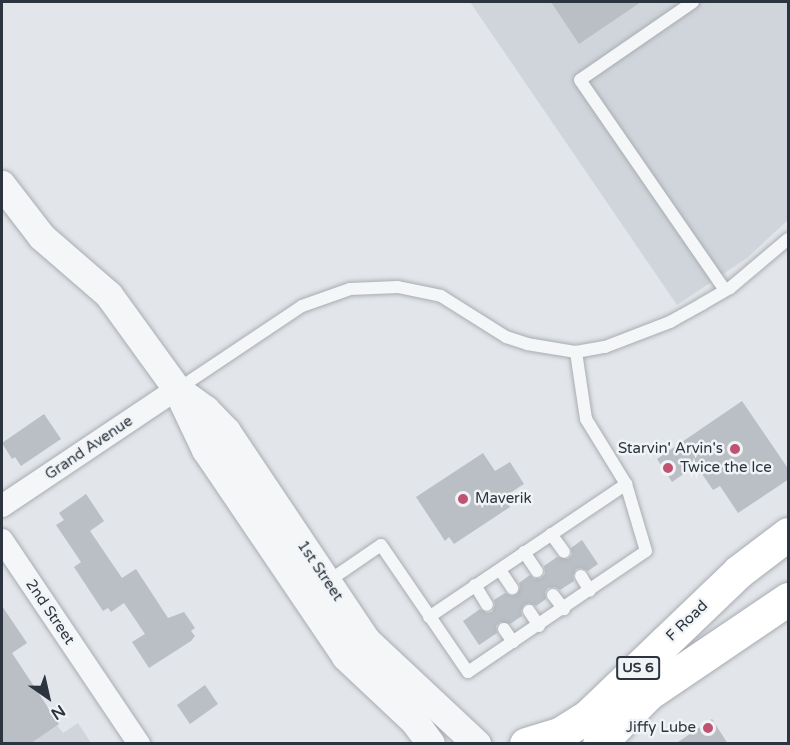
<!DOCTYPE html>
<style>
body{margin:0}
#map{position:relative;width:790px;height:745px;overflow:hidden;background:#e2e5e9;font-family:"Varela Round",sans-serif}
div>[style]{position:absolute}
.built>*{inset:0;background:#d0d5db}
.building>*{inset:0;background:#babfc5}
.roads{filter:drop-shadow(0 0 2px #a8adb3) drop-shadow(0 0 2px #a8adb3)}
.service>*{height:12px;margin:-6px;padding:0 6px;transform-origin:6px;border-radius:6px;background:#f4f6f8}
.minor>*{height:22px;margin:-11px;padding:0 11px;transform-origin:11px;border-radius:11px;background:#f4f6f8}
.tertiary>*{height:28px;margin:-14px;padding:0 14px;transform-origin:14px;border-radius:14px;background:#f4f6f8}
.primary>*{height:33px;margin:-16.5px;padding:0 16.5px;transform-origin:16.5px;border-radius:16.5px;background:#fff}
.dots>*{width:16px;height:16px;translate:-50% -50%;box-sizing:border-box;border:3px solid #f1f4f6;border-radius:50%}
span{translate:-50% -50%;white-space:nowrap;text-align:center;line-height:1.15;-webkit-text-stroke:5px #f1f4f6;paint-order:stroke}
.shield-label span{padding:2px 4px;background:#f1f4f6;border:2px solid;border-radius:4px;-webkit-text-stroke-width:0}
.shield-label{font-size:14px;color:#2c353f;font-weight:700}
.street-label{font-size:15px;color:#2c353f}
.poi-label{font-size:15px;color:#2c353f}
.right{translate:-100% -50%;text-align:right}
.left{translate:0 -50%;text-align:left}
.frame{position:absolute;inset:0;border:3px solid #2c353f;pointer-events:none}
.north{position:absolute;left:18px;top:667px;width:60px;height:60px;-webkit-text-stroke:4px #f1f4f6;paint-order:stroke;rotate:146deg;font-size:16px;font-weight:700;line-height:24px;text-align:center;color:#2c353f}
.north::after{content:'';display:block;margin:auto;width:21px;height:27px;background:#2c353f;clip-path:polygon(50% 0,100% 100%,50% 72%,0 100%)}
</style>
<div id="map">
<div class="built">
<div style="clip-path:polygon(470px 2px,788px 2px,788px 220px,747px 258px,677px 305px)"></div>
<div style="clip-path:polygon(78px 723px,91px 743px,30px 744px,57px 725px,63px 733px)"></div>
</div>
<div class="building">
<div style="clip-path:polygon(551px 2px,641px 2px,579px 44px)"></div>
<div style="clip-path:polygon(742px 401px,789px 470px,789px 479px,738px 513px,720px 486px,713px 490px,696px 465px,672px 482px,657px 459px)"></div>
<div style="clip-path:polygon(44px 414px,61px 439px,21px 466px,15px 457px,12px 459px,2px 443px)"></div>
<div style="clip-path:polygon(483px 453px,495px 471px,510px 462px,524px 484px,510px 493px,513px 496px,506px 500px,510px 507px,454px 544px,449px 537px,445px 541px,416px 497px)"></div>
<div style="clip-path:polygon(86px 494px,104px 521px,90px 531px,122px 578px,136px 569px,168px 618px,184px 612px,195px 628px,191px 631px,195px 636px,191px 641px,149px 668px,132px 642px,145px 634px,124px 603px,111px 612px,108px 608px,103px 611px,74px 567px,81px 562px,56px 525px,64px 520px,59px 513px)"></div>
<div style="clip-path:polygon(582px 540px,598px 564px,588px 571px,581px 568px,576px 569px,573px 576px,574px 581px,560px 590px,555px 587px,548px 588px,545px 592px,546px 599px,536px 606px,529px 603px,524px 605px,521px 611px,522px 616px,510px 624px,500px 622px,496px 626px,497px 633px,479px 645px,463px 621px,480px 609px,487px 613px,492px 612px,495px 605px,494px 600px,505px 593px,512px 596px,517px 594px,520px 588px,519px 583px,530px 575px,534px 579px,541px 578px,545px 574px,544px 566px,557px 557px,568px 559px,572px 555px,571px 548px)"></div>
<div style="clip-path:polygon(2px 606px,27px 643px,12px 653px,59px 724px,30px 744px,2px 744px)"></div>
<div style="clip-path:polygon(205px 685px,218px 704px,190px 724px,177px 705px)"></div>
<div style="clip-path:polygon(712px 719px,728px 744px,675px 744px)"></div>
</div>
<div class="roads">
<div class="service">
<div style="left:693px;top:2px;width:137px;rotate:145.4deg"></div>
<div style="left:580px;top:80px;width:255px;rotate:55.4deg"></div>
<div style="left:178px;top:389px;width:149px;rotate:-33.8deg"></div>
<div style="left:302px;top:306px;width:51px;rotate:-19.5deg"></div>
<div style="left:350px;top:289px;width:48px;rotate:-2.4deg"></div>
<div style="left:398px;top:287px;width:44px;rotate:11.8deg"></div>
<div style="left:441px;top:296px;width:77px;rotate:32.2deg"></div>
<div style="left:506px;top:337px;width:22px;rotate:18deg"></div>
<div style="left:527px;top:344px;width:50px;rotate:9.3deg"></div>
<div style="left:576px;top:352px;width:29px;rotate:-10deg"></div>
<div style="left:605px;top:347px;width:70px;rotate:-21deg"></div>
<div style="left:670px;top:322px;width:37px;rotate:-29deg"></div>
<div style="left:702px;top:304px;width:32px;rotate:-30deg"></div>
<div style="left:730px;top:288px;width:76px;rotate:-40.2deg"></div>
<div style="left:551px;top:534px;width:22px;rotate:54deg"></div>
<div style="left:524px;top:552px;width:23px;rotate:56deg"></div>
<div style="left:500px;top:570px;width:22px;rotate:56deg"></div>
<div style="left:581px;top:576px;width:17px;rotate:59deg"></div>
<div style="left:327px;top:582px;width:65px;rotate:-34.4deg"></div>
<div style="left:381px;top:545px;width:154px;rotate:55.6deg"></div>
<div style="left:468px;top:672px;width:215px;rotate:-34.2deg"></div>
<div style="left:646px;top:551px;width:70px;rotate:-106.6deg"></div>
<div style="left:626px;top:484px;width:76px;rotate:-121.6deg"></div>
<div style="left:586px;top:419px;width:68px;rotate:-98.5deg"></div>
<div style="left:475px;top:585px;width:23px;rotate:59deg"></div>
<div style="left:553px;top:595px;width:18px;rotate:52deg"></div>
<div style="left:529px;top:611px;width:18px;rotate:56deg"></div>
<div style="left:429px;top:617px;width:238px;rotate:-34deg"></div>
<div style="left:504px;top:629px;width:16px;rotate:55deg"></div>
</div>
<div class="minor">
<div style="left:2px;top:506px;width:211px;rotate:-33.8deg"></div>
<div style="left:2px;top:540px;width:246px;rotate:56.1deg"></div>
</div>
<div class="tertiary">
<div style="left:2px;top:185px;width:66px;rotate:52.4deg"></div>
<div style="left:42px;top:237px;width:89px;rotate:40.9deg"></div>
<div style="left:109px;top:295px;width:116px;rotate:54.1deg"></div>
<div style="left:177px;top:389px;width:68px;rotate:64.6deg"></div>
<div style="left:206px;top:450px;width:250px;rotate:55.9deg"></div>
<div style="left:346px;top:657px;width:95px;rotate:43.3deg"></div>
<div style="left:415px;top:722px;width:27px;rotate:54deg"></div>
<div style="left:177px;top:389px;width:36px;rotate:36deg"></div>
<div style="left:206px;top:410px;width:30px;rotate:46deg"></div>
<div style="left:227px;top:432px;width:252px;rotate:56.2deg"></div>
<div style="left:367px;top:641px;width:151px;rotate:43.1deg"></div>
</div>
<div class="primary">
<div style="left:526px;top:744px;width:37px;rotate:-17deg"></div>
<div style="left:561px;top:733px;width:32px;rotate:-32deg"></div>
<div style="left:588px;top:716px;width:208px;rotate:-43.8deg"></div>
<div style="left:738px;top:572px;width:63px;rotate:-37.2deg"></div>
<div style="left:599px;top:744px;width:71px;rotate:-45.6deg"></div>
<div style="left:649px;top:693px;width:168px;rotate:-34.1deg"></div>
</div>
</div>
<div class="dots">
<div style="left:735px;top:449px;background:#c15372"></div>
<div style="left:668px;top:468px;background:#c15372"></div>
<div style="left:463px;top:499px;background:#c15372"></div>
<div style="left:708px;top:728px;background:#c15372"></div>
</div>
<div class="shield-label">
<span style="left:638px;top:668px">US 6</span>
</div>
<div class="street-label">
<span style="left:89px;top:448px;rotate:-34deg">Grand Avenue</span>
<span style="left:320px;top:571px;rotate:56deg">1st Street</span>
<span style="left:50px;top:612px;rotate:56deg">2nd Street</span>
<span style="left:687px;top:621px;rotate:-44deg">F Road</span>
</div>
<div class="poi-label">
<span class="right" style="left:723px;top:449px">Starvin' Arvin's</span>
<span class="left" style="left:680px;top:468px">Twice the Ice</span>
<span class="left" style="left:475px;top:499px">Maverik</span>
<span class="right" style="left:696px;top:728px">Jiffy Lube</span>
</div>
<div class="frame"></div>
<div class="north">N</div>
</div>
